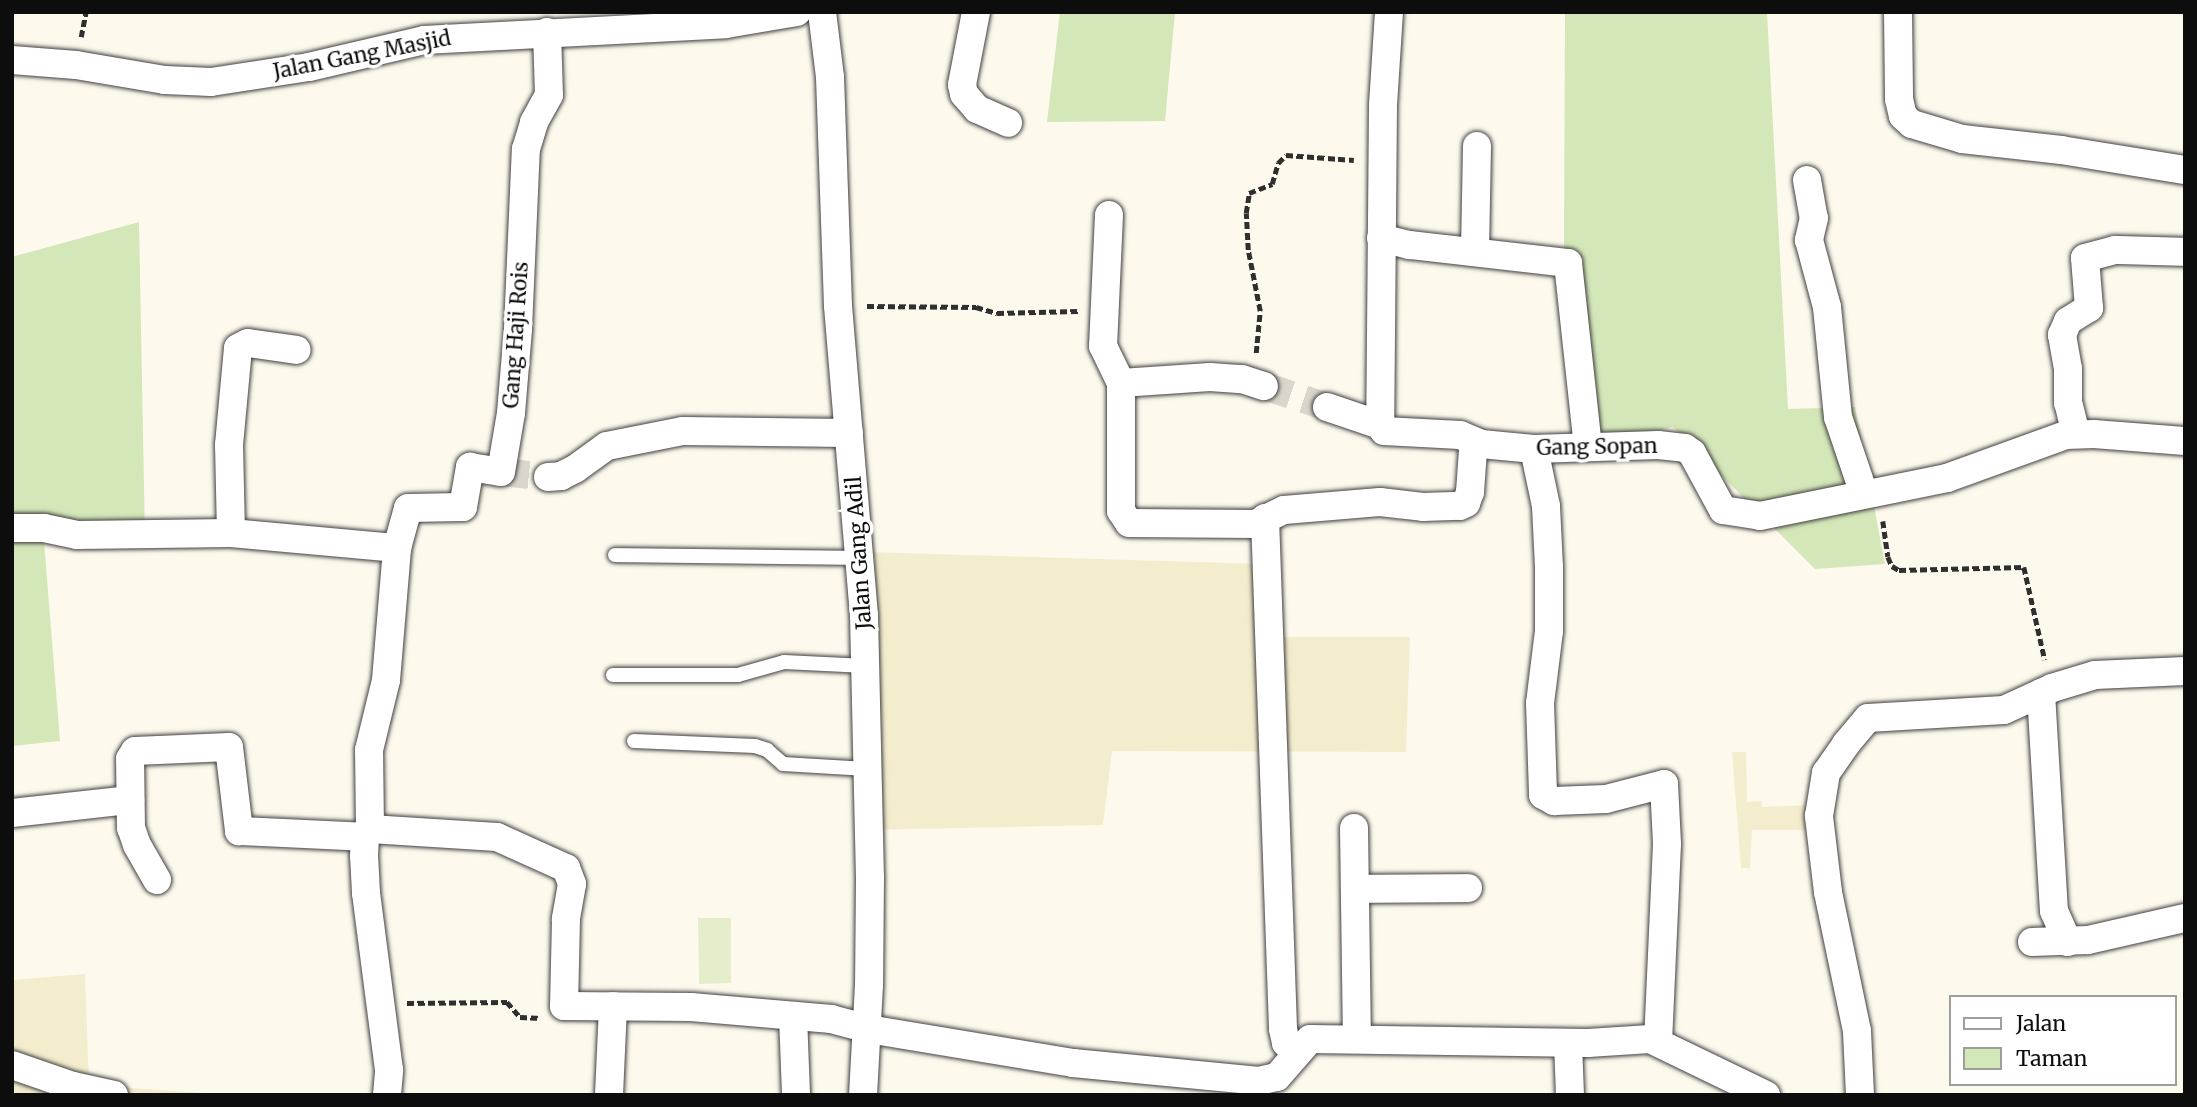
<!DOCTYPE html>
<style>
body{margin:0}
#map{position:relative;width:2197px;height:1107px;overflow:hidden;background:#fef9ed;font-family:Merriweather,serif}
div>[style]{position:absolute}
.farmland>*{inset:0;background:#f3edce}
.green>*{inset:0;background:#d4e7b9}
.pitch>*{inset:0;background:#e5eeca}
.street-tunnel>*{height:28px;margin-top:-14px;transform-origin:0;background:repeating-linear-gradient(90deg,#dad6cb 0 28px,transparent 0 42px)}
.path>*{height:4.5px;margin-top:-2.25px;transform-origin:0;background:repeating-linear-gradient(90deg,#2f2f2f 0 7px,transparent 0 10.5px)}
.roads{filter:drop-shadow(0 0 2px #404040) drop-shadow(0 0 2px #404040)}
.lane>*{height:14px;margin:-7px;padding:0 7px;transform-origin:7px;border-radius:7px;background:#fff}
.street>*{height:28px;margin:-14px;padding:0 14px;transform-origin:14px;border-radius:14px;background:#fff}
span{translate:-50% -50%;white-space:nowrap;text-align:center;line-height:1.15;-webkit-text-stroke:7px #fff;paint-order:stroke}
.street-label{font-size:21px;color:#0d0d0d}
.frame{position:absolute;inset:0;border:14px solid #0d0d0d;pointer-events:none}
.legend{position:absolute;left:1949px;top:995px;width:228px;height:91px;box-sizing:border-box;background:#fff;border:2px solid #9e9e9e;margin:0;padding:9px 12px;list-style:none;font-size:21px;color:#0d0d0d}
.legend li{display:flex;align-items:center;gap:14px;height:35px}
.legend b{width:35px;border:2px solid #9e9e9e}
</style>
<div id="map">
<div class="farmland">
<div style="clip-path:polygon(867px 552px,1262px 564px,1267px 637px,1410px 637px,1406px 752px,1112px 751px,1103px 825px,866px 830px)"></div>
<div style="clip-path:polygon(1732px 752px,1746px 752px,1747px 802px,1762px 801px,1762px 807px,1811px 805px,1812px 830px,1752px 830px,1750px 868px,1741px 868px)"></div>
<div style="clip-path:polygon(85px 974px,89px 1085px,231px 1095px,12px 1095px,12px 980px)"></div>
</div>
<div class="green">
<div style="clip-path:polygon(1060px 12px,1175px 12px,1165px 121px,1047px 122px)"></div>
<div style="clip-path:polygon(1565px 12px,1767px 12px,1788px 409px,1855px 407px,1885px 564px,1815px 569px,1673px 427px,1600px 446px,1564px 254px)"></div>
<div style="clip-path:polygon(139px 222px,145px 539px,44px 541px,60px 741px,12px 746px,12px 257px)"></div>
</div>
<div class="pitch">
<div style="clip-path:polygon(698px 918px,731px 918px,731px 983px,699px 984px)"></div>
</div>
<div class="street-tunnel">
<div style="left:1264px;top:386px;width:66px;rotate:18.4deg"></div>
<div style="left:501px;top:472px;width:47px;rotate:6.1deg"></div>
</div>
<div class="path">
<div style="left:81px;top:37px;width:25px;rotate:-79deg"></div>
<div style="left:867px;top:306px;width:109px;rotate:0.5deg"></div>
<div style="left:976px;top:307px;width:22px;rotate:16deg"></div>
<div style="left:997px;top:313px;width:81px;rotate:-1.4deg"></div>
<div style="left:1256px;top:353px;width:42px;rotate:-84.6deg"></div>
<div style="left:1260px;top:311px;width:62px;rotate:-101.1deg"></div>
<div style="left:1248px;top:250px;width:37px;rotate:-93deg"></div>
<div style="left:1246px;top:213px;width:20px;rotate:-81deg"></div>
<div style="left:1249px;top:193px;width:25px;rotate:-21deg"></div>
<div style="left:1272px;top:184px;width:22px;rotate:-74deg"></div>
<div style="left:1278px;top:163px;width:11px;rotate:-45deg"></div>
<div style="left:1286px;top:155px;width:68px;rotate:4.2deg"></div>
<div style="left:1883px;top:521px;width:36px;rotate:82deg"></div>
<div style="left:1888px;top:557px;width:10px;rotate:66deg"></div>
<div style="left:1892px;top:566px;width:8px;rotate:30deg"></div>
<div style="left:1899px;top:570px;width:125px;rotate:-1.4deg"></div>
<div style="left:2024px;top:567px;width:95px;rotate:77.3deg"></div>
<div style="left:407px;top:1003px;width:100px;rotate:-0.6deg"></div>
<div style="left:507px;top:1002px;width:20px;rotate:49deg"></div>
<div style="left:520px;top:1017px;width:21px;rotate:3deg"></div>
<div style="left:462px;top:1095px;width:1px"></div>
</div>
<div class="roads">
<div class="lane">
<div style="left:615px;top:555px;width:245px;rotate:0.7deg"></div>
<div style="left:613px;top:675px;width:125px"></div>
<div style="left:738px;top:675px;width:48px;rotate:-15.8deg"></div>
<div style="left:784px;top:662px;width:82px;rotate:2.8deg"></div>
<div style="left:634px;top:741px;width:121px;rotate:2.4deg"></div>
<div style="left:755px;top:746px;width:13px;rotate:18deg"></div>
<div style="left:767px;top:750px;width:21px;rotate:41deg"></div>
<div style="left:783px;top:764px;width:84px;rotate:3.4deg"></div>
</div>
<div class="street">
<div style="left:822px;top:12px;width:65px;rotate:83deg"></div>
<div style="left:830px;top:77px;width:229px;rotate:88deg"></div>
<div style="left:838px;top:306px;width:310px;rotate:85.2deg"></div>
<div style="left:864px;top:615px;width:262px;rotate:88.7deg"></div>
<div style="left:870px;top:877px;width:108px;rotate:90.5deg"></div>
<div style="left:869px;top:985px;width:110px;rotate:93.1deg"></div>
<div style="left:976px;top:12px;width:74px;rotate:100.9deg"></div>
<div style="left:962px;top:85px;width:9px;rotate:77deg"></div>
<div style="left:964px;top:94px;width:20px;rotate:49deg"></div>
<div style="left:977px;top:109px;width:34px;rotate:24deg"></div>
<div style="left:1389px;top:12px;width:93px;rotate:93.7deg"></div>
<div style="left:1383px;top:105px;width:320px;rotate:90.5deg"></div>
<div style="left:1380px;top:425px;width:7px;rotate:56deg"></div>
<div style="left:1384px;top:431px;width:76px;rotate:3deg"></div>
<div style="left:1460px;top:435px;width:23px;rotate:23deg"></div>
<div style="left:1481px;top:444px;width:53px;rotate:5.4deg"></div>
<div style="left:1534px;top:449px;width:124px;rotate:-1.8deg"></div>
<div style="left:1658px;top:445px;width:27px;rotate:6deg"></div>
<div style="left:1685px;top:448px;width:9px;rotate:36deg"></div>
<div style="left:1692px;top:453px;width:65px;rotate:61.5deg"></div>
<div style="left:1723px;top:510px;width:37px;rotate:9deg"></div>
<div style="left:1760px;top:516px;width:191px;rotate:-11.5deg"></div>
<div style="left:1947px;top:478px;width:127px;rotate:-19.9deg"></div>
<div style="left:2066px;top:435px;width:28px;rotate:-2deg"></div>
<div style="left:2094px;top:434px;width:91px;rotate:4.4deg"></div>
<div style="left:1898px;top:12px;width:87px;rotate:89.3deg"></div>
<div style="left:1899px;top:99px;width:17px;rotate:77deg"></div>
<div style="left:1903px;top:116px;width:12px;rotate:42deg"></div>
<div style="left:1912px;top:124px;width:52px;rotate:16.7deg"></div>
<div style="left:1962px;top:139px;width:100px;rotate:6.3deg"></div>
<div style="left:2061px;top:150px;width:126px;rotate:9.2deg"></div>
<div style="left:12px;top:60px;width:64px;rotate:4.5deg"></div>
<div style="left:76px;top:65px;width:90px;rotate:9.6deg"></div>
<div style="left:165px;top:80px;width:46px;rotate:2.5deg"></div>
<div style="left:211px;top:82px;width:99px;rotate:-8.7deg"></div>
<div style="left:309px;top:67px;width:118px;rotate:-13.2deg"></div>
<div style="left:424px;top:40px;width:302px;rotate:-3deg"></div>
<div style="left:726px;top:24px;width:72px;rotate:-9.6deg"></div>
<div style="left:1807px;top:180px;width:39px;rotate:80deg"></div>
<div style="left:1814px;top:218px;width:23px;rotate:103deg"></div>
<div style="left:1809px;top:240px;width:69px;rotate:75deg"></div>
<div style="left:1827px;top:307px;width:111px;rotate:84.3deg"></div>
<div style="left:1838px;top:417px;width:81px;rotate:71.3deg"></div>
<div style="left:1109px;top:215px;width:131px;rotate:92.6deg"></div>
<div style="left:1103px;top:346px;width:41px;rotate:64.1deg"></div>
<div style="left:1121px;top:383px;width:128px;rotate:90deg"></div>
<div style="left:1121px;top:511px;width:14px;rotate:56deg"></div>
<div style="left:1129px;top:523px;width:126px;rotate:0.5deg"></div>
<div style="left:1255px;top:524px;width:32px;rotate:-26deg"></div>
<div style="left:1284px;top:510px;width:96px;rotate:-4.8deg"></div>
<div style="left:1380px;top:502px;width:43px;rotate:6.6deg"></div>
<div style="left:1423px;top:507px;width:37px;rotate:-2deg"></div>
<div style="left:1460px;top:506px;width:7px;rotate:-27deg"></div>
<div style="left:1466px;top:503px;width:12px;rotate:-70deg"></div>
<div style="left:1470px;top:492px;width:42px;rotate:-85.9deg"></div>
<div style="left:1473px;top:450px;width:10px;rotate:-37deg"></div>
<div style="left:1381px;top:238px;width:30px;rotate:14deg"></div>
<div style="left:1410px;top:245px;width:159px;rotate:6.5deg"></div>
<div style="left:1568px;top:263px;width:185px;rotate:83.8deg"></div>
<div style="left:1475px;top:251px;width:105px;rotate:-88.9deg"></div>
<div style="left:1121px;top:383px;width:89px;rotate:-3.9deg"></div>
<div style="left:1210px;top:377px;width:32px;rotate:4deg"></div>
<div style="left:1242px;top:379px;width:23px;rotate:18deg"></div>
<div style="left:1327px;top:407px;width:56px;rotate:18.8deg"></div>
<div style="left:2076px;top:434px;width:32px;rotate:-104deg"></div>
<div style="left:2068px;top:403px;width:34px;rotate:-90deg"></div>
<div style="left:2068px;top:369px;width:35px;rotate:-100deg"></div>
<div style="left:2062px;top:335px;width:15px;rotate:-67deg"></div>
<div style="left:2068px;top:321px;width:25px;rotate:-32deg"></div>
<div style="left:2089px;top:308px;width:50px;rotate:-94.6deg"></div>
<div style="left:2085px;top:258px;width:31px;rotate:-15deg"></div>
<div style="left:2115px;top:250px;width:70px;rotate:1.6deg"></div>
<div style="left:1534px;top:449px;width:58px;rotate:78.1deg"></div>
<div style="left:1546px;top:506px;width:61px;rotate:87.2deg"></div>
<div style="left:1549px;top:567px;width:64px;rotate:90deg"></div>
<div style="left:1549px;top:631px;width:73px;rotate:97.1deg"></div>
<div style="left:1540px;top:703px;width:92px;rotate:88.1deg"></div>
<div style="left:1543px;top:795px;width:13px;rotate:29deg"></div>
<div style="left:1554px;top:801px;width:52px;rotate:-2.2deg"></div>
<div style="left:1606px;top:799px;width:60px;rotate:-14.5deg"></div>
<div style="left:1664px;top:784px;width:60px;rotate:87.1deg"></div>
<div style="left:1667px;top:844px;width:197px;rotate:92.6deg"></div>
<div style="left:548px;top:477px;width:13px;rotate:-4deg"></div>
<div style="left:561px;top:476px;width:16px;rotate:-27deg"></div>
<div style="left:575px;top:469px;width:39px;rotate:-36deg"></div>
<div style="left:607px;top:446px;width:77px;rotate:-11.2deg"></div>
<div style="left:683px;top:431px;width:166px;rotate:0.7deg"></div>
<div style="left:1265px;top:518px;width:511px;rotate:87.98deg"></div>
<div style="left:1283px;top:1029px;width:14px;rotate:78deg"></div>
<div style="left:1286px;top:1043px;width:15px;rotate:48deg"></div>
<div style="left:12px;top:528px;width:32px"></div>
<div style="left:44px;top:528px;width:34px;rotate:12deg"></div>
<div style="left:77px;top:535px;width:154px;rotate:-0.7deg"></div>
<div style="left:231px;top:533px;width:167px;rotate:5.2deg"></div>
<div style="left:231px;top:533px;width:88px;rotate:-91.3deg"></div>
<div style="left:229px;top:445px;width:97px;rotate:-84.7deg"></div>
<div style="left:238px;top:348px;width:11px;rotate:-27deg"></div>
<div style="left:248px;top:343px;width:49px;rotate:8.1deg"></div>
<div style="left:2041px;top:693px;width:218px;rotate:86.6deg"></div>
<div style="left:2054px;top:911px;width:34px;rotate:66deg"></div>
<div style="left:12px;top:813px;width:119px;rotate:-6.3deg"></div>
<div style="left:1354px;top:828px;width:210px;rotate:89.2deg"></div>
<div style="left:370px;top:829px;width:127px;rotate:3.6deg"></div>
<div style="left:497px;top:837px;width:76px;rotate:24.2deg"></div>
<div style="left:566px;top:868px;width:17px;rotate:69deg"></div>
<div style="left:572px;top:884px;width:36px;rotate:100deg"></div>
<div style="left:566px;top:919px;width:87px;rotate:91.3deg"></div>
<div style="left:564px;top:1006px;width:127px;rotate:0.5deg"></div>
<div style="left:691px;top:1007px;width:141px;rotate:4.9deg"></div>
<div style="left:831px;top:1019px;width:38px;rotate:15deg"></div>
<div style="left:868px;top:1029px;width:208px;rotate:9.4deg"></div>
<div style="left:1073px;top:1063px;width:187px;rotate:5.5deg"></div>
<div style="left:1259px;top:1081px;width:18px;rotate:-13deg"></div>
<div style="left:1277px;top:1077px;width:50px;rotate:-49deg"></div>
<div style="left:1310px;top:1039px;width:278px;rotate:0.8deg"></div>
<div style="left:1588px;top:1043px;width:62px;rotate:-3.7deg"></div>
<div style="left:1650px;top:1039px;width:129px;rotate:25.8deg"></div>
<div style="left:157px;top:880px;width:40px;rotate:-119.7deg"></div>
<div style="left:137px;top:845px;width:18px;rotate:-109deg"></div>
<div style="left:131px;top:828px;width:69px;rotate:-90.8deg"></div>
<div style="left:130px;top:759px;width:9px;rotate:-58deg"></div>
<div style="left:135px;top:751px;width:94px;rotate:-2.4deg"></div>
<div style="left:229px;top:747px;width:85px;rotate:83.2deg"></div>
<div style="left:239px;top:831px;width:126px;rotate:2.7deg"></div>
<div style="left:1355px;top:889px;width:113px;rotate:-0.5deg"></div>
<div style="left:2032px;top:942px;width:56px;rotate:-2deg"></div>
<div style="left:2088px;top:940px;width:99px;rotate:-12.8deg"></div>
<div style="left:793px;top:1016px;width:79px;rotate:87.8deg"></div>
<div style="left:1568px;top:1043px;width:52px;rotate:87.8deg"></div>
<div style="left:12px;top:1065px;width:65px;rotate:19deg"></div>
<div style="left:73px;top:1086px;width:42px;rotate:12.4deg"></div>
<div style="left:387px;top:1095px;width:25px;rotate:-85deg"></div>
<div style="left:389px;top:1070px;width:178px;rotate:-97.4deg"></div>
<div style="left:366px;top:893px;width:37px;rotate:-93deg"></div>
<div style="left:364px;top:856px;width:19px;rotate:-87deg"></div>
<div style="left:365px;top:837px;width:9px;rotate:-58deg"></div>
<div style="left:370px;top:829px;width:79px;rotate:-90.7deg"></div>
<div style="left:369px;top:750px;width:72px;rotate:-76.3deg"></div>
<div style="left:386px;top:680px;width:132px;rotate:-85.2deg"></div>
<div style="left:397px;top:548px;width:41px;rotate:-74.6deg"></div>
<div style="left:408px;top:508px;width:55px;rotate:-1deg"></div>
<div style="left:463px;top:507px;width:41px;rotate:-80.1deg"></div>
<div style="left:470px;top:467px;width:31px;rotate:9deg"></div>
<div style="left:501px;top:472px;width:60px;rotate:-80.4deg"></div>
<div style="left:511px;top:413px;width:84px;rotate:-85.2deg"></div>
<div style="left:518px;top:329px;width:180px;rotate:-87.5deg"></div>
<div style="left:526px;top:149px;width:28px;rotate:-73deg"></div>
<div style="left:534px;top:122px;width:31px;rotate:-61deg"></div>
<div style="left:549px;top:95px;width:63px;rotate:-91.8deg"></div>
<div style="left:609px;top:1095px;width:89px;rotate:-87.4deg"></div>
<div style="left:1860px;top:1095px;width:64px;rotate:-92.7deg"></div>
<div style="left:1857px;top:1031px;width:142px;rotate:-101.8deg"></div>
<div style="left:1828px;top:892px;width:77px;rotate:-96.8deg"></div>
<div style="left:1819px;top:816px;width:44px;rotate:-80.8deg"></div>
<div style="left:1826px;top:773px;width:35px;rotate:-55deg"></div>
<div style="left:1846px;top:744px;width:34px;rotate:-50deg"></div>
<div style="left:1868px;top:718px;width:136px;rotate:-3.4deg"></div>
<div style="left:2004px;top:710px;width:53px;rotate:-24.6deg"></div>
<div style="left:2052px;top:688px;width:45px;rotate:-16.8deg"></div>
<div style="left:2095px;top:675px;width:90px;rotate:-2.5deg"></div>
</div>
</div>
<div class="street-label">
<span style="left:362px;top:55px;rotate:-11deg">Jalan Gang Masjid</span>
<span style="left:516px;top:335px;rotate:-86deg">Gang Haji Rois</span>
<span style="left:1597px;top:447px;rotate:-1deg">Gang Sopan</span>
<span style="left:859px;top:553px;rotate:-94deg">Jalan Gang Adil</span>
</div>
<div class="frame"></div>
<ul class="legend">
<li><b style="height:9px;background:#fff"></b>Jalan</li>
<li><b style="height:19px;background:#d4e7b9"></b>Taman</li>
</ul>
</div>
